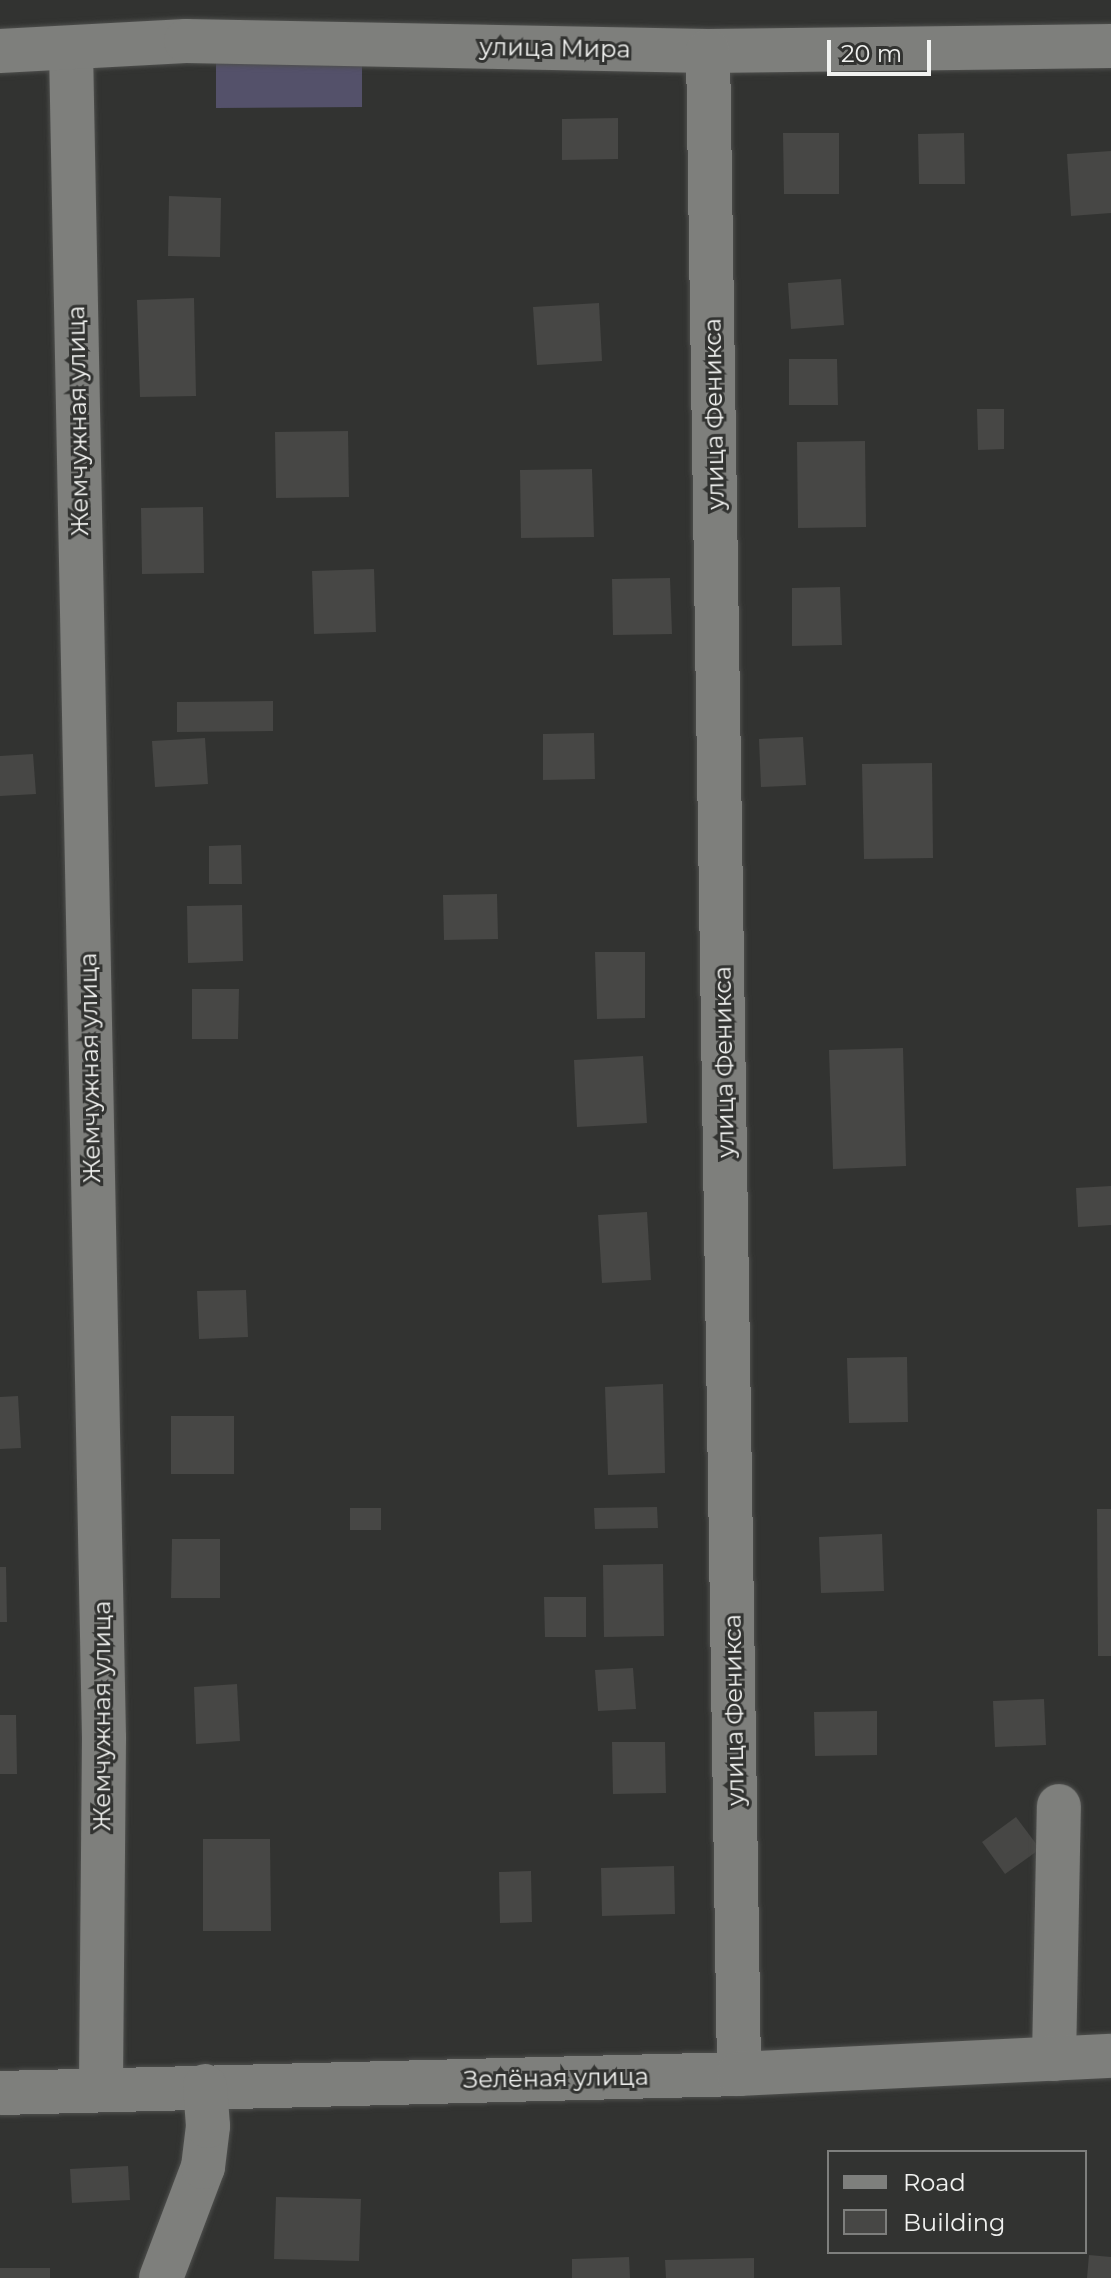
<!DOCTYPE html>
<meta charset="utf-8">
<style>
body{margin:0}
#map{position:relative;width:1111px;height:2278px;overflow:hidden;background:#323331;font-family:Montserrat,sans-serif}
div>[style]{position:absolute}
.green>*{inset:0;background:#54516a}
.building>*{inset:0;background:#474745}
.roads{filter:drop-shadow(0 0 2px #4e4f4d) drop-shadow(0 0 2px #4e4f4d)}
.minor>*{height:44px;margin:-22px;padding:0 22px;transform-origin:22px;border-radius:22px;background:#7e7f7c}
span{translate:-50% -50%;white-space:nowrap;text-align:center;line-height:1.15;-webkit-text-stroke:6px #323331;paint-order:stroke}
.street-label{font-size:24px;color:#f1f2f0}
.legend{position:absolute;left:827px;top:2150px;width:260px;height:104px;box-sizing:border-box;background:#323331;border:2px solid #7e7f7d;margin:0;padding:10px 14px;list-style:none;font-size:24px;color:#f1f2f0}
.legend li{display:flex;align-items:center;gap:16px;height:40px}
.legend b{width:40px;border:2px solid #7e7f7d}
.scale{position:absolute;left:827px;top:40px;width:104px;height:36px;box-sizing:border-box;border:4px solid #f1f2f0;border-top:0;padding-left:10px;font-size:24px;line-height:28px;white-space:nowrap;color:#f1f2f0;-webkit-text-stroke:6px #323331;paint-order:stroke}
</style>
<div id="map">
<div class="green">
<div style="clip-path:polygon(362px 55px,362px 107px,216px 108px,216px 56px)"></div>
</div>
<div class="building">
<div style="clip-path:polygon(618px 118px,618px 159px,562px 160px,562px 119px)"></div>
<div style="clip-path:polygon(783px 133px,839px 133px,839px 194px,784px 194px)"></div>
<div style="clip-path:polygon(964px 133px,965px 184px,919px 184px,918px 134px)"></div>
<div style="clip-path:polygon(1111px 151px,1111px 213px,1071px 216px,1067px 154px)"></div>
<div style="clip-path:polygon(169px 196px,221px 198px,220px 257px,168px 256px)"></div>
<div style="clip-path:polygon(841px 279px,844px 325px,791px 329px,788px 283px)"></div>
<div style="clip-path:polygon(194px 298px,196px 396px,140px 397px,137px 300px)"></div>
<div style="clip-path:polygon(599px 303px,602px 361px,537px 365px,533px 307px)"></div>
<div style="clip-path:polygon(789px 359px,837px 359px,838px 405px,789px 405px)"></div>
<div style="clip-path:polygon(977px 409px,1004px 409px,1004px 449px,978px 450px)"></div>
<div style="clip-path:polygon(348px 431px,349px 497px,276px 498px,275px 432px)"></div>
<div style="clip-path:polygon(865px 441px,866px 527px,798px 528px,797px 442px)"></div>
<div style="clip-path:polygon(592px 469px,594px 537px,521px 538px,520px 470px)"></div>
<div style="clip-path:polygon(203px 507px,204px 573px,142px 574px,141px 508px)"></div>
<div style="clip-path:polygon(374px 569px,376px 632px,314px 634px,312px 571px)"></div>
<div style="clip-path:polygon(670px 578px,672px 634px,613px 635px,612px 579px)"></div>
<div style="clip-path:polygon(840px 587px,842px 645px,792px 646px,792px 588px)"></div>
<div style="clip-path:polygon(273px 701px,273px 731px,177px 732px,177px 702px)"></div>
<div style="clip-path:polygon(594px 733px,595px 779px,543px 780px,543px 734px)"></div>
<div style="clip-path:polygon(803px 737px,806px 785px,761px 787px,759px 739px)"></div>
<div style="clip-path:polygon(205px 738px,208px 784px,155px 787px,152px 741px)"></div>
<div style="clip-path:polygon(33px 754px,36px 794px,0 796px,0 756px)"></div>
<div style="clip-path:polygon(932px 763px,933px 858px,864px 859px,862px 764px)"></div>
<div style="clip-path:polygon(241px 845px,242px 884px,209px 884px,209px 846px)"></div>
<div style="clip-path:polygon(497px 894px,498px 939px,444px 940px,443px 895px)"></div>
<div style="clip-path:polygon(242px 905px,243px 961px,188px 963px,187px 906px)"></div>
<div style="clip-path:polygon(595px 952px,645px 952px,645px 1018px,597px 1019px)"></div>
<div style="clip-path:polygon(192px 989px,239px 989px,238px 1039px,192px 1039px)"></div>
<div style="clip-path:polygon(903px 1048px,906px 1166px,833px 1169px,829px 1050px)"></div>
<div style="clip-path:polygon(643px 1056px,647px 1123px,577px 1127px,574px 1060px)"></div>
<div style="clip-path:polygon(1111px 1186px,1111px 1225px,1078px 1227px,1076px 1188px)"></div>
<div style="clip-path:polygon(647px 1212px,651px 1280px,602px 1283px,598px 1215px)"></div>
<div style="clip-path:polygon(246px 1290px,248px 1337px,199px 1339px,197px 1291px)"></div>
<div style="clip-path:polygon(907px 1357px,908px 1422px,849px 1423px,847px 1358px)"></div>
<div style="clip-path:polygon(663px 1384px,665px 1473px,608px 1475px,605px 1387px)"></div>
<div style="clip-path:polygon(18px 1396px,21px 1448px,0 1449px,0 1397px)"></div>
<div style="clip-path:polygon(171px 1416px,234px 1416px,234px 1474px,171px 1474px)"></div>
<div style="clip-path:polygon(657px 1507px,658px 1528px,595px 1529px,594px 1508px)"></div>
<div style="clip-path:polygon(350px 1508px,381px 1508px,381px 1530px,350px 1530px)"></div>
<div style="clip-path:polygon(1097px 1509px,1111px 1509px,1111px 1656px,1098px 1656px)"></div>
<div style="clip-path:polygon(882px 1534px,884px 1591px,821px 1593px,819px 1537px)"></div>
<div style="clip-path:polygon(172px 1539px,220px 1539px,220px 1598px,171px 1598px)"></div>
<div style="clip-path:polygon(663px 1564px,664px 1636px,604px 1637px,603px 1565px)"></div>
<div style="clip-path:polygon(0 1567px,6px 1567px,7px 1622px,0 1622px)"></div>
<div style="clip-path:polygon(544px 1597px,586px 1597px,586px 1637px,545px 1637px)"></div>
<div style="clip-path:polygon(633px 1668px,636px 1709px,598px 1711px,595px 1670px)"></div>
<div style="clip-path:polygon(237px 1684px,240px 1741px,196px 1744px,194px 1687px)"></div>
<div style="clip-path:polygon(1044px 1699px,1046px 1745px,995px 1747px,993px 1701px)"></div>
<div style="clip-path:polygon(877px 1711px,877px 1755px,815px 1756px,814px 1712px)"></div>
<div style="clip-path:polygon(0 1715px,16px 1715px,17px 1774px,0 1774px)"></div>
<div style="clip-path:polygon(612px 1742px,665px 1742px,666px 1793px,613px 1794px)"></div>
<div style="clip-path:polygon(1016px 1817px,1040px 1849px,1005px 1874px,982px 1842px)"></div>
<div style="clip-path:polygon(203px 1839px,270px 1839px,271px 1931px,203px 1931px)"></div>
<div style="clip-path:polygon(674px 1866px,675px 1914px,602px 1916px,601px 1868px)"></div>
<div style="clip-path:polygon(531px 1871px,532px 1922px,500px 1923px,499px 1872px)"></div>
<div style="clip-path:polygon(128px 2166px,130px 2200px,72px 2203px,70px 2169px)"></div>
<div style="clip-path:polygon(276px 2197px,361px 2199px,359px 2261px,274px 2259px)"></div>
<div style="clip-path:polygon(1089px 2255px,1111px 2257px,1111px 2278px,1087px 2278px)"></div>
<div style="clip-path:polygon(629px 2257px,630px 2278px,572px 2278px,572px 2259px)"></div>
<div style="clip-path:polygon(754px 2258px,754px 2278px,666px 2278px,665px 2260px)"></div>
<div style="clip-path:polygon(0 2268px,50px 2268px,50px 2278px,0 2278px)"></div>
</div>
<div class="roads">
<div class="minor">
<div style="left:71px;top:50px;width:1688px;rotate:88.88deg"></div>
<div style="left:104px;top:1738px;width:349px;rotate:90.5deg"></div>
<div style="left:0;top:51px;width:186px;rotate:-3.1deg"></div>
<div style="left:186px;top:41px;width:522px;rotate:1.1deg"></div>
<div style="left:708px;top:51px;width:403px;rotate:-0.7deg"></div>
<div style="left:708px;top:51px;width:2023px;rotate:89.12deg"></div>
<div style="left:1054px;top:2059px;width:253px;rotate:-88.9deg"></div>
<div style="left:0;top:2093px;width:739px;rotate:-1.47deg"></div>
<div style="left:739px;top:2074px;width:372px;rotate:-2.8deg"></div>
<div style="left:161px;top:2278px;width:119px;rotate:-69.3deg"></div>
<div style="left:203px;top:2167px;width:41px;rotate:-83deg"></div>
<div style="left:208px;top:2126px;width:40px;rotate:-94.3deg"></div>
</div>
</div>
<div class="street-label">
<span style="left:555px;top:48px;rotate:1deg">улица Мира</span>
<span style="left:714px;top:414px;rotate:-91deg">улица Феникса</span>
<span style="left:78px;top:421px;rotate:-91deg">Жемчужная улица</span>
<span style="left:724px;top:1062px;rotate:-91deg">улица Феникса</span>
<span style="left:90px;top:1068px;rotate:-91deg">Жемчужная улица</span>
<span style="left:734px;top:1710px;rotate:-91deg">улица Феникса</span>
<span style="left:102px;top:1716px;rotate:-90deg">Жемчужная улица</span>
<span style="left:556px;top:2078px;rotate:-1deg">Зелёная улица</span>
</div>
<ul class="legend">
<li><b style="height:10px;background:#7e7f7c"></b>Road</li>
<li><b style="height:22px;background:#474745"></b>Building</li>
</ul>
<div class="scale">20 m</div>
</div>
